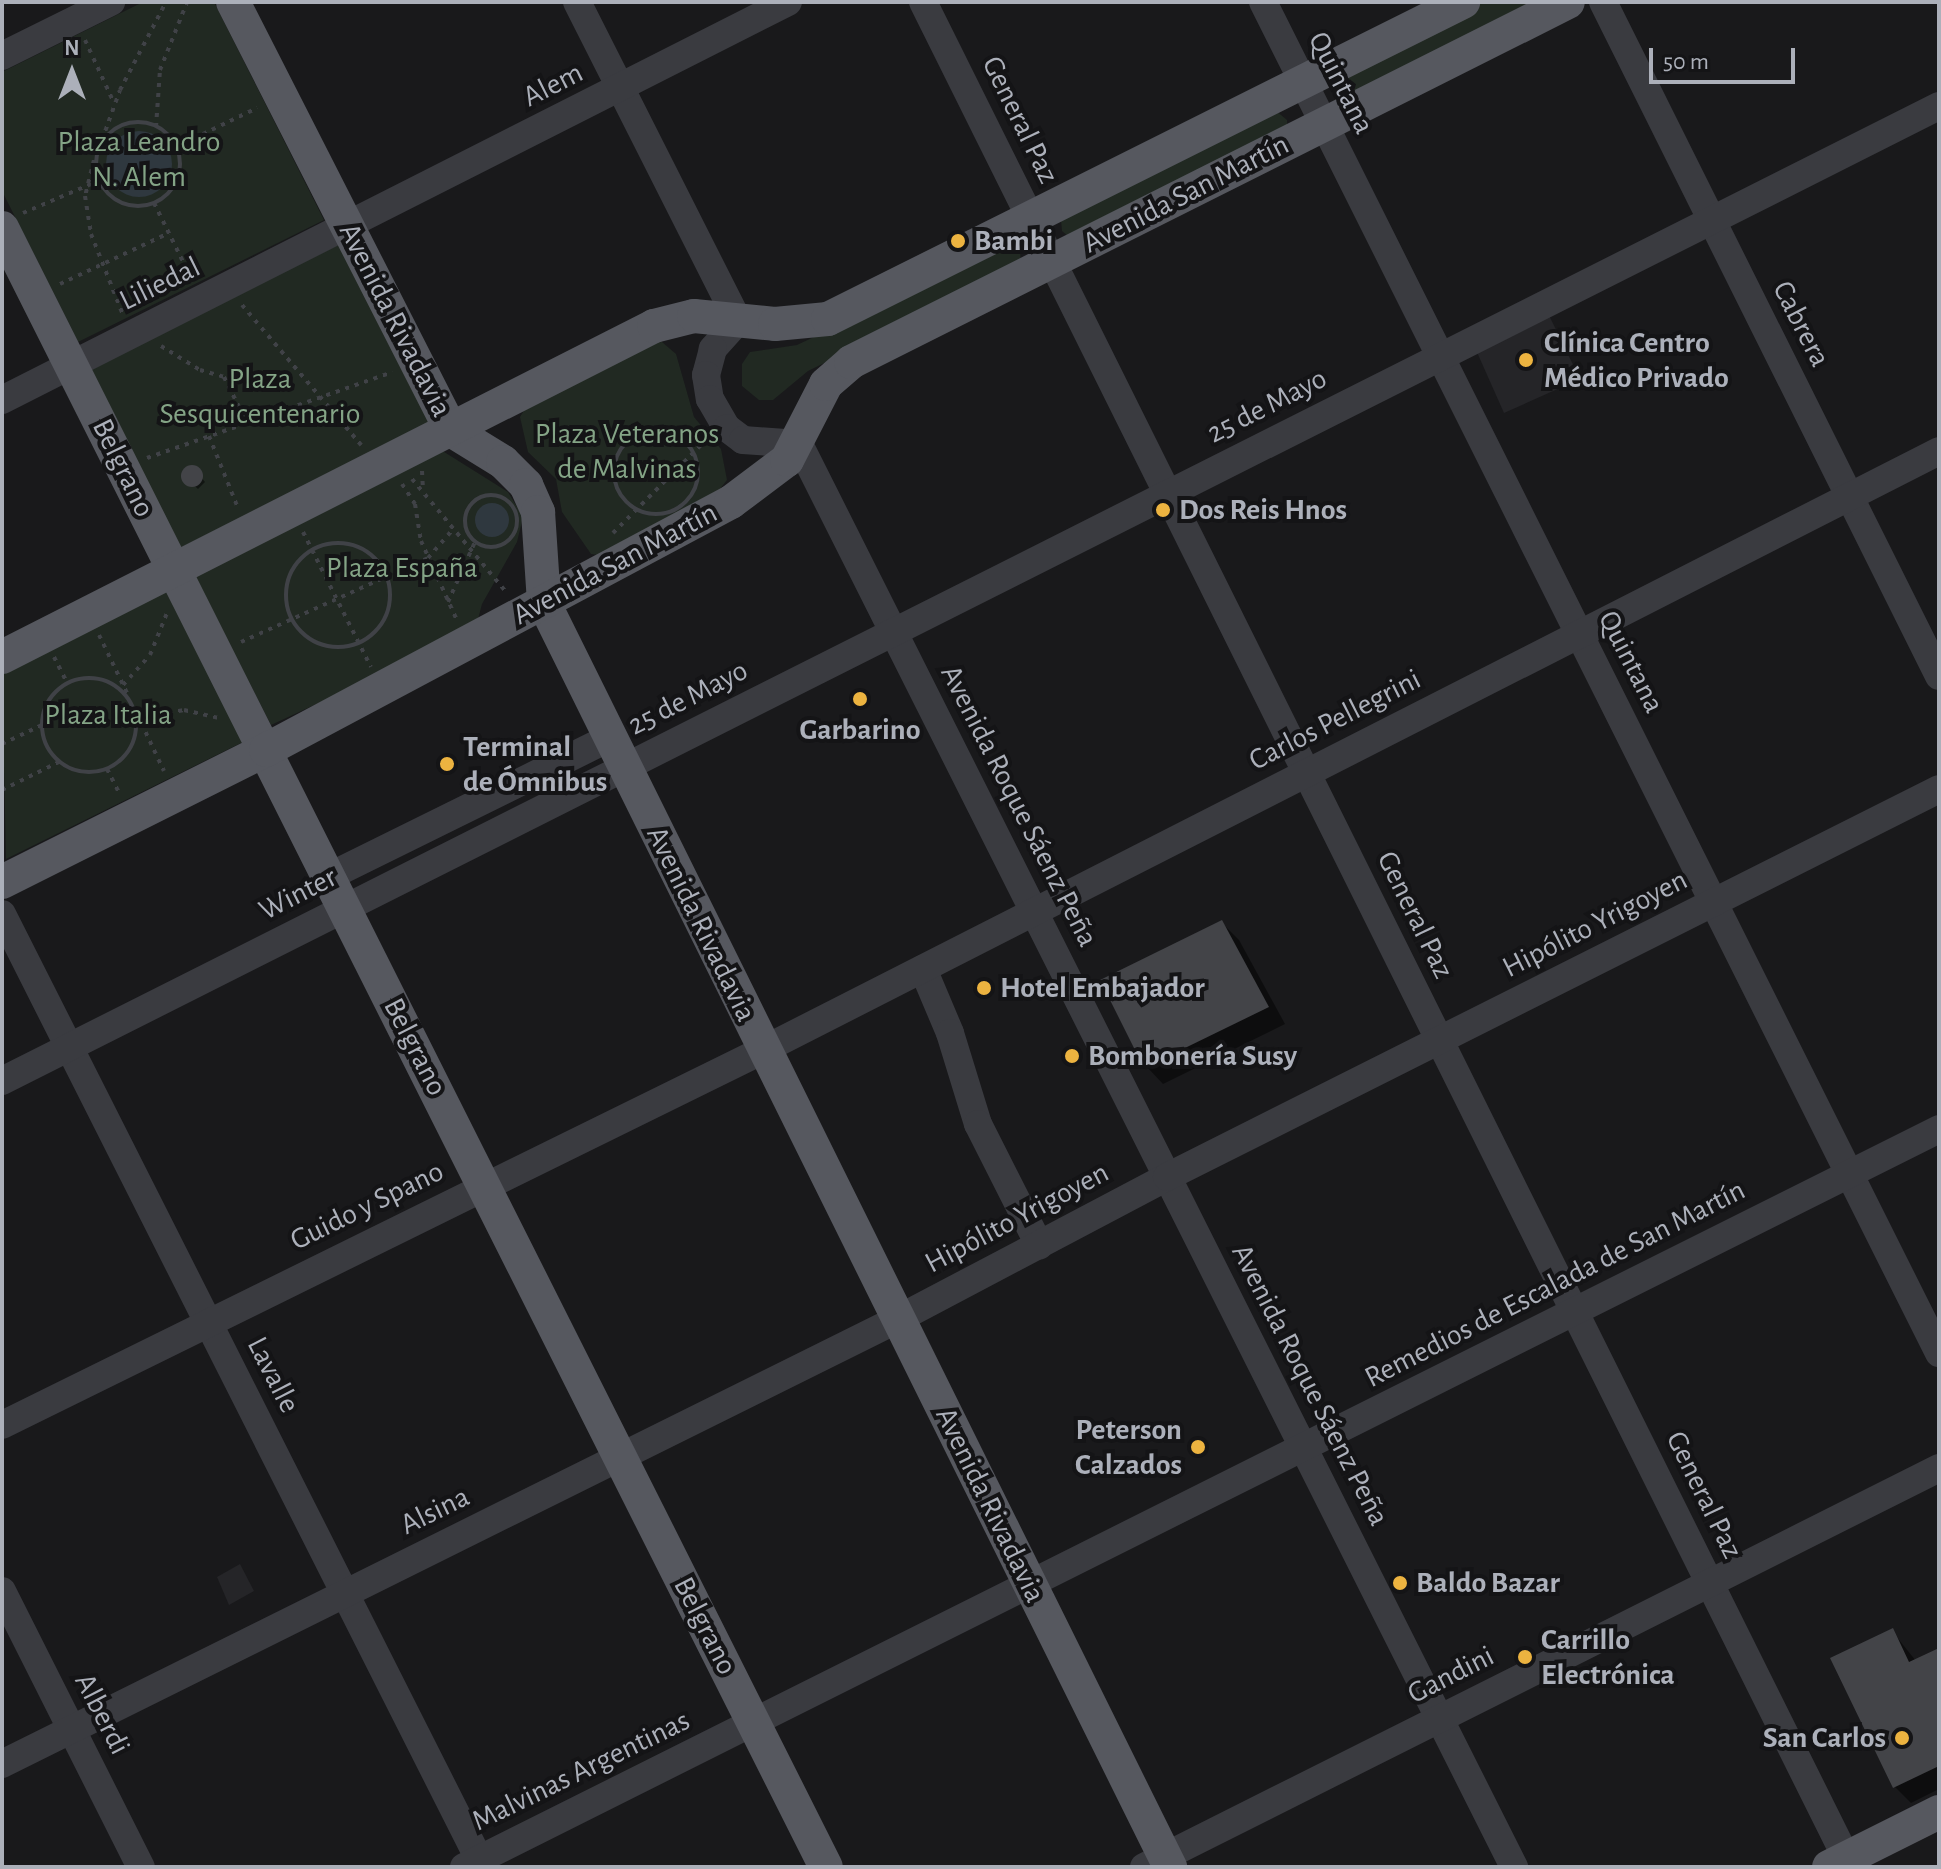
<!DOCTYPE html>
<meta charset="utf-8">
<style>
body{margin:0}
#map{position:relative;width:1941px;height:1869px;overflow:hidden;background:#19191b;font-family:"Alegreya Sans",sans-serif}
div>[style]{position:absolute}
.built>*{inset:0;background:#252528}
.green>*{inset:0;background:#212922}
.water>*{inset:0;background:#2f383f}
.round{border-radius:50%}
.shadow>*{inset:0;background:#0007}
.building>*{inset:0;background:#434448}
.path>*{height:4px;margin-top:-2px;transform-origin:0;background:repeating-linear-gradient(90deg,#404247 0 4px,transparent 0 10px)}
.path>.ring{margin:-2px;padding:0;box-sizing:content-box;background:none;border:4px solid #404247;border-radius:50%}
.minor>*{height:28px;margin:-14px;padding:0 14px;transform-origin:14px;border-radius:14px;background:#3a3b40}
.major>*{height:34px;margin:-17px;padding:0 17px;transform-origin:17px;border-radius:17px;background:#56585f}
.dots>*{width:22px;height:22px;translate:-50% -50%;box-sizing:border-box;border:4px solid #141416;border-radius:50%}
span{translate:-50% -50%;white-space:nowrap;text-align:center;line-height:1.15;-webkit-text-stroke:8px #141416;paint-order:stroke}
.street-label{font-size:30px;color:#acb0ba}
.park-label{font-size:30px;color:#84a486}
.poi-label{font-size:30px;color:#acb0ba;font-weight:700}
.left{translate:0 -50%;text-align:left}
.right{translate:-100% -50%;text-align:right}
.frame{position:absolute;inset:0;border:4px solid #acb0ba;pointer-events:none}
.north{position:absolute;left:32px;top:32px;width:80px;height:80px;-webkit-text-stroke:6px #141416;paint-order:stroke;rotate:0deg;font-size:22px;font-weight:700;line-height:32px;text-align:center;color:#acb0ba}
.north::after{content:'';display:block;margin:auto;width:28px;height:36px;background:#acb0ba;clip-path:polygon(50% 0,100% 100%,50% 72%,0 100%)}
.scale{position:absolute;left:1649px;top:48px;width:146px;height:36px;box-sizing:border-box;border:4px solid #acb0ba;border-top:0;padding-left:10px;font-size:24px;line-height:28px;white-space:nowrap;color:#acb0ba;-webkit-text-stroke:6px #141416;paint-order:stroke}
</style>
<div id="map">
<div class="built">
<div style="clip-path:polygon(1544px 305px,1580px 379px,1504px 413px,1472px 341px)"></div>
<div style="clip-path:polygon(240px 1564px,254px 1591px,229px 1605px,217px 1577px)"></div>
</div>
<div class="green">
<div style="clip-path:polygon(143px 2px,214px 2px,324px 220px,78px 342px,2px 191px,2px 72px)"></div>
<div style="clip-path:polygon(1483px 2px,1546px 2px,1353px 96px,1340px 87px,1338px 79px,1346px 70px)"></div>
<div style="clip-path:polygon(1275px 110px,1287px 120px,1287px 129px,1069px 237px,1062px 231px,1061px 220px)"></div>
<div style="clip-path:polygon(340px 244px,430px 423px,180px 548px,90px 369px)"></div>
<div style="clip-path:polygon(1009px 244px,1020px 252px,1021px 261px,1010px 272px,808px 371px,773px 400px,759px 400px,742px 386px,742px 364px,750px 352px,797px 345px)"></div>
<div style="clip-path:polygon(662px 342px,676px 354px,694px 417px,721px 449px,727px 480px,716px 494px,605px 556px,591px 554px,562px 512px,556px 479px,528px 452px,520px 417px,526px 407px,645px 343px)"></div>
<div style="clip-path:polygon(441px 450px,508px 492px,523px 517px,517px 542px,482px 604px,477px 623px,472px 632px,271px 725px,195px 577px)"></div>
<div style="clip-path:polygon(168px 591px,243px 742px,6px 859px,2px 673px)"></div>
</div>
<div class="water">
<div class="round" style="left:106px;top:131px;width:66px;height:66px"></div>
<div class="round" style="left:475px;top:503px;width:34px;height:34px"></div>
</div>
<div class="shadow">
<div style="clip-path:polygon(193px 467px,205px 482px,198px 489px,184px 476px)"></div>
<div style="clip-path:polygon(1222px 923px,1239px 940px,1285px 1024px,1163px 1084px,1146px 1066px)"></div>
<div style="clip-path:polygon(1892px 1631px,1916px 1661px,1939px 1650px,1939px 1789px,1911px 1803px,1895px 1787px)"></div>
</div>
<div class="building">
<div class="round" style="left:181px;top:465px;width:22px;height:22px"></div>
<div style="clip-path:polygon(1222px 920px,1269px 1007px,1144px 1068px,1100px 980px)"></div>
<div style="clip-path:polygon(1893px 1628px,1909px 1662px,1939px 1648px,1939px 1766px,1893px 1788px,1830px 1658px)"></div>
</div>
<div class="path">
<div style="left:85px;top:40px;width:69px;rotate:65.3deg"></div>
<div class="ring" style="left:96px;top:122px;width:80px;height:80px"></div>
<div style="left:156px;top:127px;width:57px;rotate:-86deg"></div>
<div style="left:160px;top:70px;width:73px;rotate:-68.3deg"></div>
<div style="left:102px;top:140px;width:53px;rotate:-70.2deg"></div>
<div style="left:120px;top:90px;width:99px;rotate:-62.4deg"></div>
<div style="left:176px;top:147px;width:90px;rotate:-25.7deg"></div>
<div style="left:94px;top:160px;width:37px;rotate:104deg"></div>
<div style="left:85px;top:196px;width:38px;rotate:81deg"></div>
<div style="left:91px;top:234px;width:87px;rotate:68.4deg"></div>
<div style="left:154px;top:203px;width:86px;rotate:63.7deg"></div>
<div style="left:23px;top:213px;width:82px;rotate:-23.1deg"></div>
<div style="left:60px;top:284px;width:120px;rotate:-25.1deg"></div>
<div style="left:242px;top:305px;width:184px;rotate:49.6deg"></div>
<div style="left:161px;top:346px;width:46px;rotate:31.6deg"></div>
<div style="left:200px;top:370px;width:25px;rotate:16deg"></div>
<div style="left:224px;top:377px;width:51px;rotate:63.4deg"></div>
<div class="ring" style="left:614px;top:430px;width:80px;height:80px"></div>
<div style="left:209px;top:436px;width:78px;rotate:68.1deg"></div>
<div style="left:147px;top:458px;width:260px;rotate:-19.3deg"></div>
<div style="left:422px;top:471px;width:19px;rotate:87deg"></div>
<div style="left:412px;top:479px;width:147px;rotate:50.2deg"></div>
<div style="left:402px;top:484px;width:24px;rotate:57deg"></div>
<div style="left:415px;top:504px;width:37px;rotate:81deg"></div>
<div style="left:421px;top:541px;width:85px;rotate:65.6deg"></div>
<div class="ring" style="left:465px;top:495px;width:48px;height:48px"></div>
<div style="left:303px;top:532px;width:151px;rotate:63.3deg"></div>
<div style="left:613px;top:533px;width:136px;rotate:-45deg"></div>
<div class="ring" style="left:286px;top:543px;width:100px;height:100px"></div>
<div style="left:448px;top:602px;width:66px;rotate:-65.8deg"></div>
<div style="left:99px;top:635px;width:67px;rotate:64.2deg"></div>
<div style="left:241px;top:642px;width:205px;rotate:-24.2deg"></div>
<div style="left:428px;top:558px;width:38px;rotate:-49deg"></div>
<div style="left:54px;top:657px;width:30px;rotate:63deg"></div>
<div class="ring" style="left:42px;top:678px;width:90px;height:90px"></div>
<div style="left:123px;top:685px;width:40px;rotate:-48deg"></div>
<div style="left:150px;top:655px;width:45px;rotate:-68deg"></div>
<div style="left:137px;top:714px;width:63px;rotate:64.7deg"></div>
<div style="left:139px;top:718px;width:46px;rotate:-10.1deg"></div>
<div style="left:184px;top:710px;width:35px;rotate:13deg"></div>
<div style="left:2px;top:744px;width:44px;rotate:-25.4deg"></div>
<div style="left:107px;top:769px;width:29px;rotate:63deg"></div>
<div style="left:2px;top:790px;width:64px;rotate:-26.2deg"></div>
</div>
<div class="minor">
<div style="left:577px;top:2px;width:357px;rotate:63.2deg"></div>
<div style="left:738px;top:321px;width:38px;rotate:132deg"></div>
<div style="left:713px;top:349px;width:27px;rotate:105deg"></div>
<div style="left:706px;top:375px;width:24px;rotate:81deg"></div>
<div style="left:710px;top:399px;width:34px;rotate:60deg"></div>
<div style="left:727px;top:428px;width:20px;rotate:37deg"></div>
<div style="left:743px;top:440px;width:56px;rotate:4.1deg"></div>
<div style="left:799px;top:444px;width:1593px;rotate:63.32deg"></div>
<div style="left:923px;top:2px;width:2083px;rotate:63.55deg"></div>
<div style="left:1263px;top:2px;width:1511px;rotate:63.42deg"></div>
<div style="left:1603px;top:2px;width:753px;rotate:63.5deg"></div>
<div style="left:2px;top:56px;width:122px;rotate:-26.4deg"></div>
<div style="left:2px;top:400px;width:881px;rotate:-26.86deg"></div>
<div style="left:330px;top:876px;width:313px;rotate:-26.3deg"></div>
<div style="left:2px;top:914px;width:1068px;rotate:63.22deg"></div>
<div style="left:923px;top:969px;width:69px;rotate:67.1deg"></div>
<div style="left:950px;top:1033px;width:95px;rotate:72.9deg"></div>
<div style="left:978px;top:1124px;width:136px;rotate:63.2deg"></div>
<div style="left:2px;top:1081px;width:2169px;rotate:-26.72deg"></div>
<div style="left:2px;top:1425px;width:848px;rotate:-26.23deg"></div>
<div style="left:763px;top:1050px;width:1320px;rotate:-26.99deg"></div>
<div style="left:2px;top:1591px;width:309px;rotate:63.3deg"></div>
<div style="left:2px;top:1764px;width:1000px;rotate:-26.41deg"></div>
<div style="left:898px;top:1319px;width:304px;rotate:-27.8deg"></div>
<div style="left:1167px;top:1177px;width:864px;rotate:-26.68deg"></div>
<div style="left:464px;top:1867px;width:1649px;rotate:-26.58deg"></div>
<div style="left:1144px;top:1867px;width:890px;rotate:-26.65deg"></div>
</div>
<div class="major">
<div style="left:233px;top:2px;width:480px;rotate:63deg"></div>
<div style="left:451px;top:430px;width:61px;rotate:31.6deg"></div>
<div style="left:503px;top:462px;width:33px;rotate:45deg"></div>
<div style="left:526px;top:485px;width:30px;rotate:66deg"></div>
<div style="left:538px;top:512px;width:91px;rotate:86.2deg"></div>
<div style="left:544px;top:603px;width:1411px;rotate:63.65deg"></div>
<div style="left:2px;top:228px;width:1834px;rotate:63.31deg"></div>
<div style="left:2px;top:657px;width:731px;rotate:-26.92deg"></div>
<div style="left:654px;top:326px;width:41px;rotate:-14deg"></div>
<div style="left:694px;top:316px;width:81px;rotate:5.6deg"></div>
<div style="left:775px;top:324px;width:53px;rotate:-5.4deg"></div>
<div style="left:828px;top:319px;width:710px;rotate:-26.53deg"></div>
<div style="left:2px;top:882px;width:295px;rotate:-26.6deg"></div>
<div style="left:266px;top:750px;width:527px;rotate:-28.07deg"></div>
<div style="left:731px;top:502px;width:70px;rotate:-36.9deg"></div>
<div style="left:787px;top:460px;width:85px;rotate:-62.8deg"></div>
<div style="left:826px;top:384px;width:33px;rotate:-41deg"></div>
<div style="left:851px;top:362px;width:802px;rotate:-26.66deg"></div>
<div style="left:1829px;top:1867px;width:123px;rotate:-26.6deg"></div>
</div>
<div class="dots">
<div style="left:958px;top:241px;background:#ecb340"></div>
<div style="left:1526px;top:360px;background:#ecb340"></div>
<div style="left:1163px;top:510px;background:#ecb340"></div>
<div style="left:860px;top:699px;background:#ecb340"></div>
<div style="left:447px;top:764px;background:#ecb340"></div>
<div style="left:984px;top:988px;background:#ecb340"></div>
<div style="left:1072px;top:1056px;background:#ecb340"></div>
<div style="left:1198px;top:1447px;background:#ecb340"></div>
<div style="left:1400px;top:1583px;background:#ecb340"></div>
<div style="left:1525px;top:1657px;background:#ecb340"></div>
<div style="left:1902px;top:1738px;background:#ecb340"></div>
</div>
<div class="street-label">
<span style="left:1341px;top:83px;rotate:63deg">Quintana</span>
<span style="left:553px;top:85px;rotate:-27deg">Alem</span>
<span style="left:1020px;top:120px;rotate:64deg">General Paz</span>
<span style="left:1186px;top:194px;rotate:-27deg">Avenida San Martín</span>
<span style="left:160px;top:284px;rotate:-26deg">Liliedal</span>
<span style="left:395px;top:320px;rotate:63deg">Avenida Rivadavia</span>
<span style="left:1801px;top:324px;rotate:63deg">Cabrera</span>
<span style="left:1267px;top:406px;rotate:-27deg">25 de Mayo</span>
<span style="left:123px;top:468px;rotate:64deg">Belgrano</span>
<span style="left:615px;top:564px;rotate:-28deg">Avenida San Martín</span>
<span style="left:1631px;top:662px;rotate:63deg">Quintana</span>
<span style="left:688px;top:698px;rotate:-27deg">25 de Mayo</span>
<span style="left:1335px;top:720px;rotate:-27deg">Carlos Pellegrini</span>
<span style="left:1019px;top:806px;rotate:63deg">Avenida Roque Sáenz Peña</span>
<span style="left:298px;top:894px;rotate:-27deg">Winter</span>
<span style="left:1415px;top:915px;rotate:64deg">General Paz</span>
<span style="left:701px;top:924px;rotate:64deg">Avenida Rivadavia</span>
<span style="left:1595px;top:924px;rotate:-27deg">Hipólito Yrigoyen</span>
<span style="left:415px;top:1047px;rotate:63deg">Belgrano</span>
<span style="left:367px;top:1206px;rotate:-26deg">Guido y Spano</span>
<span style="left:1017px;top:1218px;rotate:-28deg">Hipólito Yrigoyen</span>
<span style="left:1555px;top:1284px;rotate:-27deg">Remedios de Escalada de San Martín</span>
<span style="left:273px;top:1375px;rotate:63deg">Lavalle</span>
<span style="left:1310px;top:1385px;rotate:63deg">Avenida Roque Sáenz Peña</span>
<span style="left:1704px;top:1495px;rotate:64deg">General Paz</span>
<span style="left:990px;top:1505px;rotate:64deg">Avenida Rivadavia</span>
<span style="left:435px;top:1511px;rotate:-26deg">Alsina</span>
<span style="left:705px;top:1626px;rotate:63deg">Belgrano</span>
<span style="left:1451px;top:1675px;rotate:-27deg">Gandini</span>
<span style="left:102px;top:1714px;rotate:63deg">Alberdi</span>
<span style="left:581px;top:1771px;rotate:-26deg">Malvinas Argentinas</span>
</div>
<div class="park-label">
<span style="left:139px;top:159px">Plaza Leandro<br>N. Alem</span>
<span style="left:260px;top:396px">Plaza<br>Sesquicentenario</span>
<span style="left:627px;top:451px">Plaza Veteranos<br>de Malvinas</span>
<span style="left:402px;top:568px">Plaza España</span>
<span style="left:108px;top:715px">Plaza Italia</span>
</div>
<div class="poi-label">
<span class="left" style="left:974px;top:241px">Bambi</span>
<span class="left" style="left:1544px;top:360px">Clínica Centro<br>Médico Privado</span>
<span class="left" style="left:1179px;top:510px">Dos Reis Hnos</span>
<span style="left:860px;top:730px">Garbarino</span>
<span class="left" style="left:463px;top:764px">Terminal<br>de Ómnibus</span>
<span class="left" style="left:1000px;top:988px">Hotel Embajador</span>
<span class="left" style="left:1088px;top:1056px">Bombonería Susy</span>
<span class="right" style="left:1182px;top:1447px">Peterson<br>Calzados</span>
<span class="left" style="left:1416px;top:1583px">Baldo Bazar</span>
<span class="left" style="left:1541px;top:1657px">Carrillo<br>Electrónica</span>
<span class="right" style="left:1886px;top:1738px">San Carlos</span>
</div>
<div class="frame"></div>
<div class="north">N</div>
<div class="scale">50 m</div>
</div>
